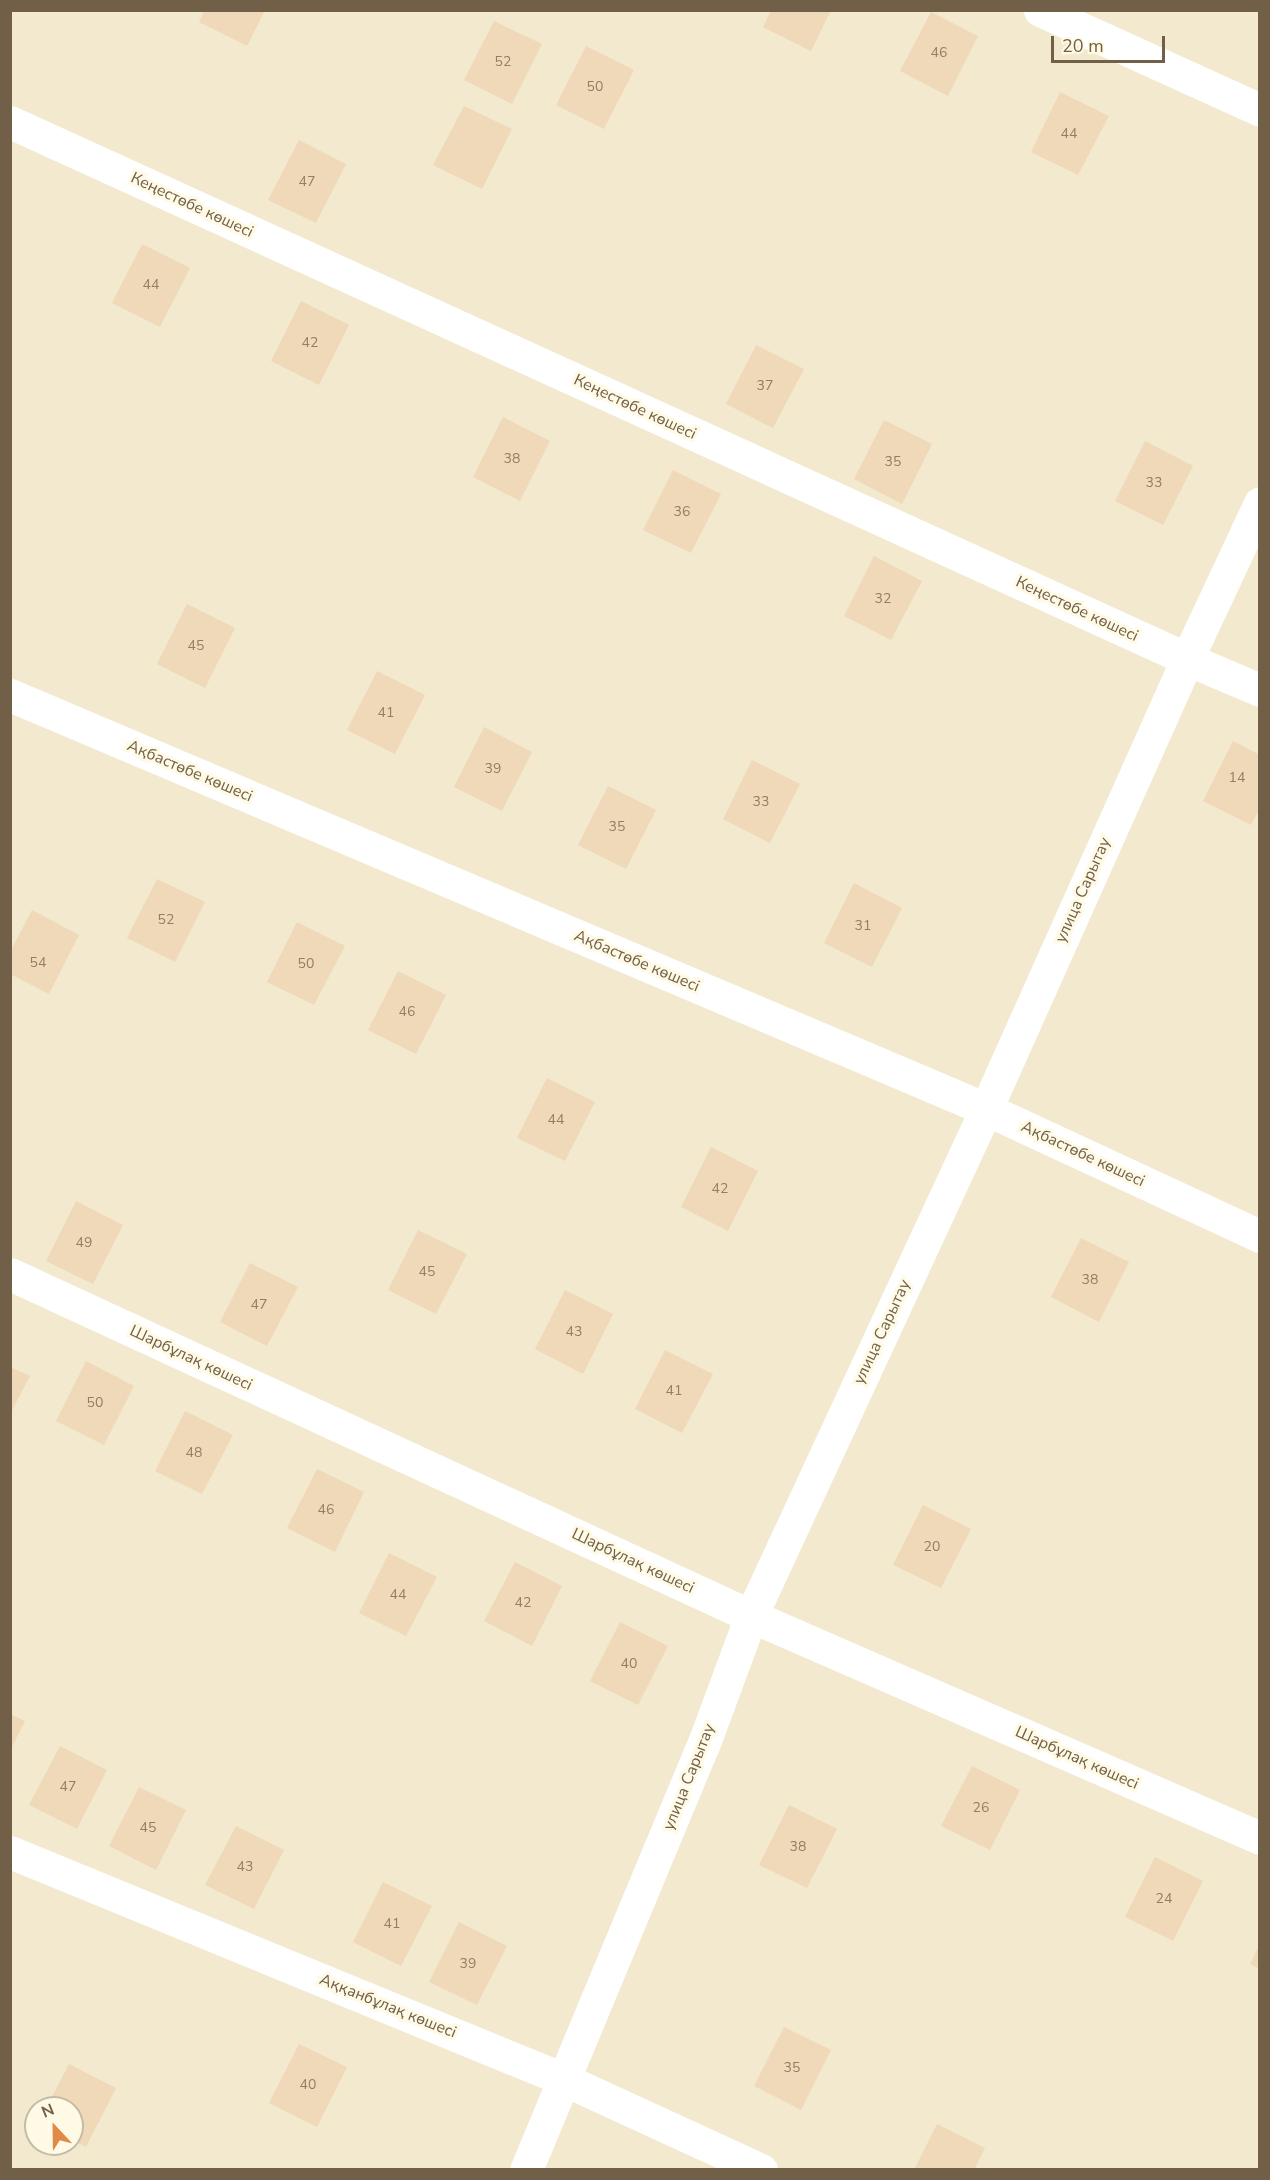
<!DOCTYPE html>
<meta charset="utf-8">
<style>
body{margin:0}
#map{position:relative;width:1270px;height:2180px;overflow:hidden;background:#fbf6e0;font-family:"Nunito Sans",sans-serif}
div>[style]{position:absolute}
.residential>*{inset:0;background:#f2e9cf}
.building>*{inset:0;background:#f0d9b8}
.minor>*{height:33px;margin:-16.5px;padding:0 16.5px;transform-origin:16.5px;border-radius:16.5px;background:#fff}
span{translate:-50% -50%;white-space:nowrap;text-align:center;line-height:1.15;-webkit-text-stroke:6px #fffae5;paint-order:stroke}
.number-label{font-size:14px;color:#917e64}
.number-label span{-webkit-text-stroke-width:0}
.street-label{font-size:16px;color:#715f48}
.frame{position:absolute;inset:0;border:12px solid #715f48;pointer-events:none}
.north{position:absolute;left:24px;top:2096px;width:60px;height:60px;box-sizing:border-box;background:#fffae5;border:2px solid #c6bca6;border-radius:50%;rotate:338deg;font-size:16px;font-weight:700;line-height:24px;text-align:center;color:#715f48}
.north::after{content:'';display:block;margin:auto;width:21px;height:27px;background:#e28948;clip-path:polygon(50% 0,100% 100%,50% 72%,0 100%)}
.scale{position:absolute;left:1051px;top:36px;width:114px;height:27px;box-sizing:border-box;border:3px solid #715f48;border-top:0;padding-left:8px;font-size:18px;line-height:21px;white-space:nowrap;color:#715f48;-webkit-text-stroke:4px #fffae5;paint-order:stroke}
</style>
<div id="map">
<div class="residential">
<div style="clip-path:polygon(evenodd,11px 11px,1259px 11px,1259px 2169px,11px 2170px,11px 11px,36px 2108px,72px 2108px,72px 2144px,36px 2144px,36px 2108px)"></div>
</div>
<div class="building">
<div style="clip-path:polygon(205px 10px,265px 10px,247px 46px,199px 22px)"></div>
<div style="clip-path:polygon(771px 10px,831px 10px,811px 51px,763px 27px)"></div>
<div style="clip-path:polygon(931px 12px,978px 36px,948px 96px,900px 71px)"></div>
<div style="clip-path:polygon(494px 21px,542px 44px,512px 104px,464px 80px)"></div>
<div style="clip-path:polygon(586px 46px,634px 70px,604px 129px,556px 105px)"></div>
<div style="clip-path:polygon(1060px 92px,1109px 116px,1078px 175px,1031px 152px)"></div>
<div style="clip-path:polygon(464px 106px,512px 129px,482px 189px,433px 165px)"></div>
<div style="clip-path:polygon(299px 140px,346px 164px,316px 223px,268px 200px)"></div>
<div style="clip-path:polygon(142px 244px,190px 268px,160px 327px,112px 303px)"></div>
<div style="clip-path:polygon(301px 301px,349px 325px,319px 385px,271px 361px)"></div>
<div style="clip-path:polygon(756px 345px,804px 369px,773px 428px,726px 404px)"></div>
<div style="clip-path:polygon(503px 417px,550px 441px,520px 501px,473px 477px)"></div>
<div style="clip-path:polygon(884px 420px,932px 444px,902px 504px,854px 479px)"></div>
<div style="clip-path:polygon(1145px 441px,1193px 466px,1163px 525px,1115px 501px)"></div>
<div style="clip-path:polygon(673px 470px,721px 494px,691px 553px,643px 530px)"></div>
<div style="clip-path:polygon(874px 556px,922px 581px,891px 640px,844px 616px)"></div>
<div style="clip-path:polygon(187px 604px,235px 628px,205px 688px,157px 664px)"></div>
<div style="clip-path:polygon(377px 671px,425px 695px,395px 754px,347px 730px)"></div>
<div style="clip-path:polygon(484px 727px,532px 752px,502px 811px,454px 787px)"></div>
<div style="clip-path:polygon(1233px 741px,1260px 755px,1260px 808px,1251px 825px,1203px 801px)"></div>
<div style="clip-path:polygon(752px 760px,800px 784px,770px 843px,723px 819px)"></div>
<div style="clip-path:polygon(608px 786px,656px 810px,626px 869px,578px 845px)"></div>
<div style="clip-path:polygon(157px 879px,205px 902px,175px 962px,127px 938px)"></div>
<div style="clip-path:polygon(854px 883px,902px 908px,872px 967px,824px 943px)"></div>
<div style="clip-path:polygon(32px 910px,79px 935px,49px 994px,10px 974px,10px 952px)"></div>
<div style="clip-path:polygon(297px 922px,345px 946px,314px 1005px,267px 982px)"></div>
<div style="clip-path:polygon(398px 971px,446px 995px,416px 1054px,368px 1030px)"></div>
<div style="clip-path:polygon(547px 1078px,595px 1102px,565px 1161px,517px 1138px)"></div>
<div style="clip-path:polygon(711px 1147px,758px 1171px,728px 1231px,681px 1207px)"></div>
<div style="clip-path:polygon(76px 1201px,123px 1225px,93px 1284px,46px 1261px)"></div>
<div style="clip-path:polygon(418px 1230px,467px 1254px,436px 1314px,388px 1290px)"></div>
<div style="clip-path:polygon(1081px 1238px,1129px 1262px,1099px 1322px,1051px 1297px)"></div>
<div style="clip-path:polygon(250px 1263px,298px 1287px,267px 1346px,220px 1322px)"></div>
<div style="clip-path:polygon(565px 1290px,613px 1314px,583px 1374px,535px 1349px)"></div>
<div style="clip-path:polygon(665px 1350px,713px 1374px,682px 1433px,635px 1409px)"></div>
<div style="clip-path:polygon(86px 1361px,134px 1386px,104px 1445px,56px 1421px)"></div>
<div style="clip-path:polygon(10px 1367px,30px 1376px,10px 1414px)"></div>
<div style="clip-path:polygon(185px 1411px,233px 1435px,202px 1494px,155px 1471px)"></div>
<div style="clip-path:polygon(317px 1469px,364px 1492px,335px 1552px,287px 1528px)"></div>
<div style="clip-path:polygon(923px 1505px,971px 1529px,941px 1588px,893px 1565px)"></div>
<div style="clip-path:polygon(389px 1553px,437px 1577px,406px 1636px,359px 1613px)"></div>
<div style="clip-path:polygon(515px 1562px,562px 1586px,532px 1646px,484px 1621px)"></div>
<div style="clip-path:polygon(620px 1622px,668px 1646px,638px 1705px,590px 1681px)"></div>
<div style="clip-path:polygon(10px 1714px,25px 1721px,10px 1751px)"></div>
<div style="clip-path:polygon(60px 1746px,107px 1770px,77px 1829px,29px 1805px)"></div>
<div style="clip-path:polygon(972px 1766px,1020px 1790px,990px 1850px,941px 1826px)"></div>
<div style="clip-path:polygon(139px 1787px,186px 1810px,156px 1870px,109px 1846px)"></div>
<div style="clip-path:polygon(789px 1805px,837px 1829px,807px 1888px,759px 1865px)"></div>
<div style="clip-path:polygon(236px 1826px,284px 1850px,254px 1909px,205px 1885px)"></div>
<div style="clip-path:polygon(1155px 1857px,1203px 1881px,1173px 1941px,1125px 1917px)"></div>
<div style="clip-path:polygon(383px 1882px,432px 1906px,401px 1966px,353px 1942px)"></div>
<div style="clip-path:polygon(459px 1922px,507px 1946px,477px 2005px,429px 1982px)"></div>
<div style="clip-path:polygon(1260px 1944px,1260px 1969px,1250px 1964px)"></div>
<div style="clip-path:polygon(784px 2027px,831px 2050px,801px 2110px,754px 2086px)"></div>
<div style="clip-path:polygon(299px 2044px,347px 2067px,317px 2127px,269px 2103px)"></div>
<div style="clip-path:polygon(69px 2064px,116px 2088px,86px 2147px,72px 2140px,72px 2108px,46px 2108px)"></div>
<div style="clip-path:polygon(937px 2124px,985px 2148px,974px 2170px,914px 2170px)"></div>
</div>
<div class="minor">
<div style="left:1040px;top:10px;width:242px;rotate:24.4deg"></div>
<div style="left:10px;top:122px;width:1294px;rotate:24.52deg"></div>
<div style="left:1187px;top:659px;width:79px;rotate:23deg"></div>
<div style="left:10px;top:695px;width:1060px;rotate:22.99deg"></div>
<div style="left:986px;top:1109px;width:302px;rotate:24.9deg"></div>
<div style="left:10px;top:1274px;width:816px;rotate:24.78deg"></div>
<div style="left:751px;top:1616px;width:555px;rotate:23.56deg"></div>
<div style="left:10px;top:1852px;width:598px;rotate:22.32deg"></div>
<div style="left:563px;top:2079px;width:218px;rotate:24.7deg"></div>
<div style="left:526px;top:2170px;width:463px;rotate:-67.4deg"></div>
<div style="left:704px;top:1743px;width:135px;rotate:-69.7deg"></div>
<div style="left:751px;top:1616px;width:559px;rotate:-65.13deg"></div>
<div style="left:986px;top:1109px;width:493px;rotate:-65.9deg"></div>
<div style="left:1187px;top:659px;width:172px;rotate:-64.9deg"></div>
</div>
<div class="number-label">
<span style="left:939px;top:53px">46</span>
<span style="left:503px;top:62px">52</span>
<span style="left:595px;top:87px">50</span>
<span style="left:1069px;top:134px">44</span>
<span style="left:307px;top:182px">47</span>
<span style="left:151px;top:285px">44</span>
<span style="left:310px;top:343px">42</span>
<span style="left:765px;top:386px">37</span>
<span style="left:512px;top:459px">38</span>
<span style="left:893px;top:462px">35</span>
<span style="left:1154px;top:483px">33</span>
<span style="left:682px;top:512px">36</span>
<span style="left:883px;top:599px">32</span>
<span style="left:196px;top:646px">45</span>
<span style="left:386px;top:713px">41</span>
<span style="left:493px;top:769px">39</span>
<span style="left:1237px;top:778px">14</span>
<span style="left:761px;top:802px">33</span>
<span style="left:617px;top:827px">35</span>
<span style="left:166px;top:920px">52</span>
<span style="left:863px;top:926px">31</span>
<span style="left:38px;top:963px">54</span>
<span style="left:306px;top:964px">50</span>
<span style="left:407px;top:1012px">46</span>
<span style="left:556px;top:1120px">44</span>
<span style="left:720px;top:1189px">42</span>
<span style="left:84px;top:1243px">49</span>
<span style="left:427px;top:1272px">45</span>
<span style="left:1090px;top:1280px">38</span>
<span style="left:259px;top:1305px">47</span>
<span style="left:574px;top:1332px">43</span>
<span style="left:674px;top:1391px">41</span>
<span style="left:95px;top:1403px">50</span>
<span style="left:194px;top:1453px">48</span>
<span style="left:326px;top:1510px">46</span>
<span style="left:932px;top:1547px">20</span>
<span style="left:398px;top:1595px">44</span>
<span style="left:523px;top:1603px">42</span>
<span style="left:629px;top:1664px">40</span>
<span style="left:68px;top:1787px">47</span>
<span style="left:981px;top:1808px">26</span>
<span style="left:148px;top:1828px">45</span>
<span style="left:798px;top:1847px">38</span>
<span style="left:245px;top:1867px">43</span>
<span style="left:1164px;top:1899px">24</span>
<span style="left:392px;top:1924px">41</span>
<span style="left:468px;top:1964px">39</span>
<span style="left:792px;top:2068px">35</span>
<span style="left:308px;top:2085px">40</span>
</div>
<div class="street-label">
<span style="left:192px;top:205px;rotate:25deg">Кеңестөбе көшесі</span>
<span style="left:635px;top:407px;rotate:25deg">Кеңестөбе көшесі</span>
<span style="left:1077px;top:609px;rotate:25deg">Кеңестөбе көшесі</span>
<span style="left:190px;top:771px;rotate:23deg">Ақбастөбе көшесі</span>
<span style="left:1083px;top:890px;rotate:-66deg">улица Сарытау</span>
<span style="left:637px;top:961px;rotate:23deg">Ақбастөбе көшесі</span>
<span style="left:1083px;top:1154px;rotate:25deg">Ақбастөбе көшесі</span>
<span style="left:882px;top:1332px;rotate:-65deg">улица Сарытау</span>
<span style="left:191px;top:1358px;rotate:25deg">Шарбұлақ көшесі</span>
<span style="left:633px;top:1561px;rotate:25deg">Шарбұлақ көшесі</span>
<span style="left:1077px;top:1758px;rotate:24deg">Шарбұлақ көшесі</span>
<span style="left:689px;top:1777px;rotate:-68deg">улица Сарытау</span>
<span style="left:388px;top:2006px;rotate:22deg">Аққанбұлақ көшесі</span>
</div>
<div class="frame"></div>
<div class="north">N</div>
<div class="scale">20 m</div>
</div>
